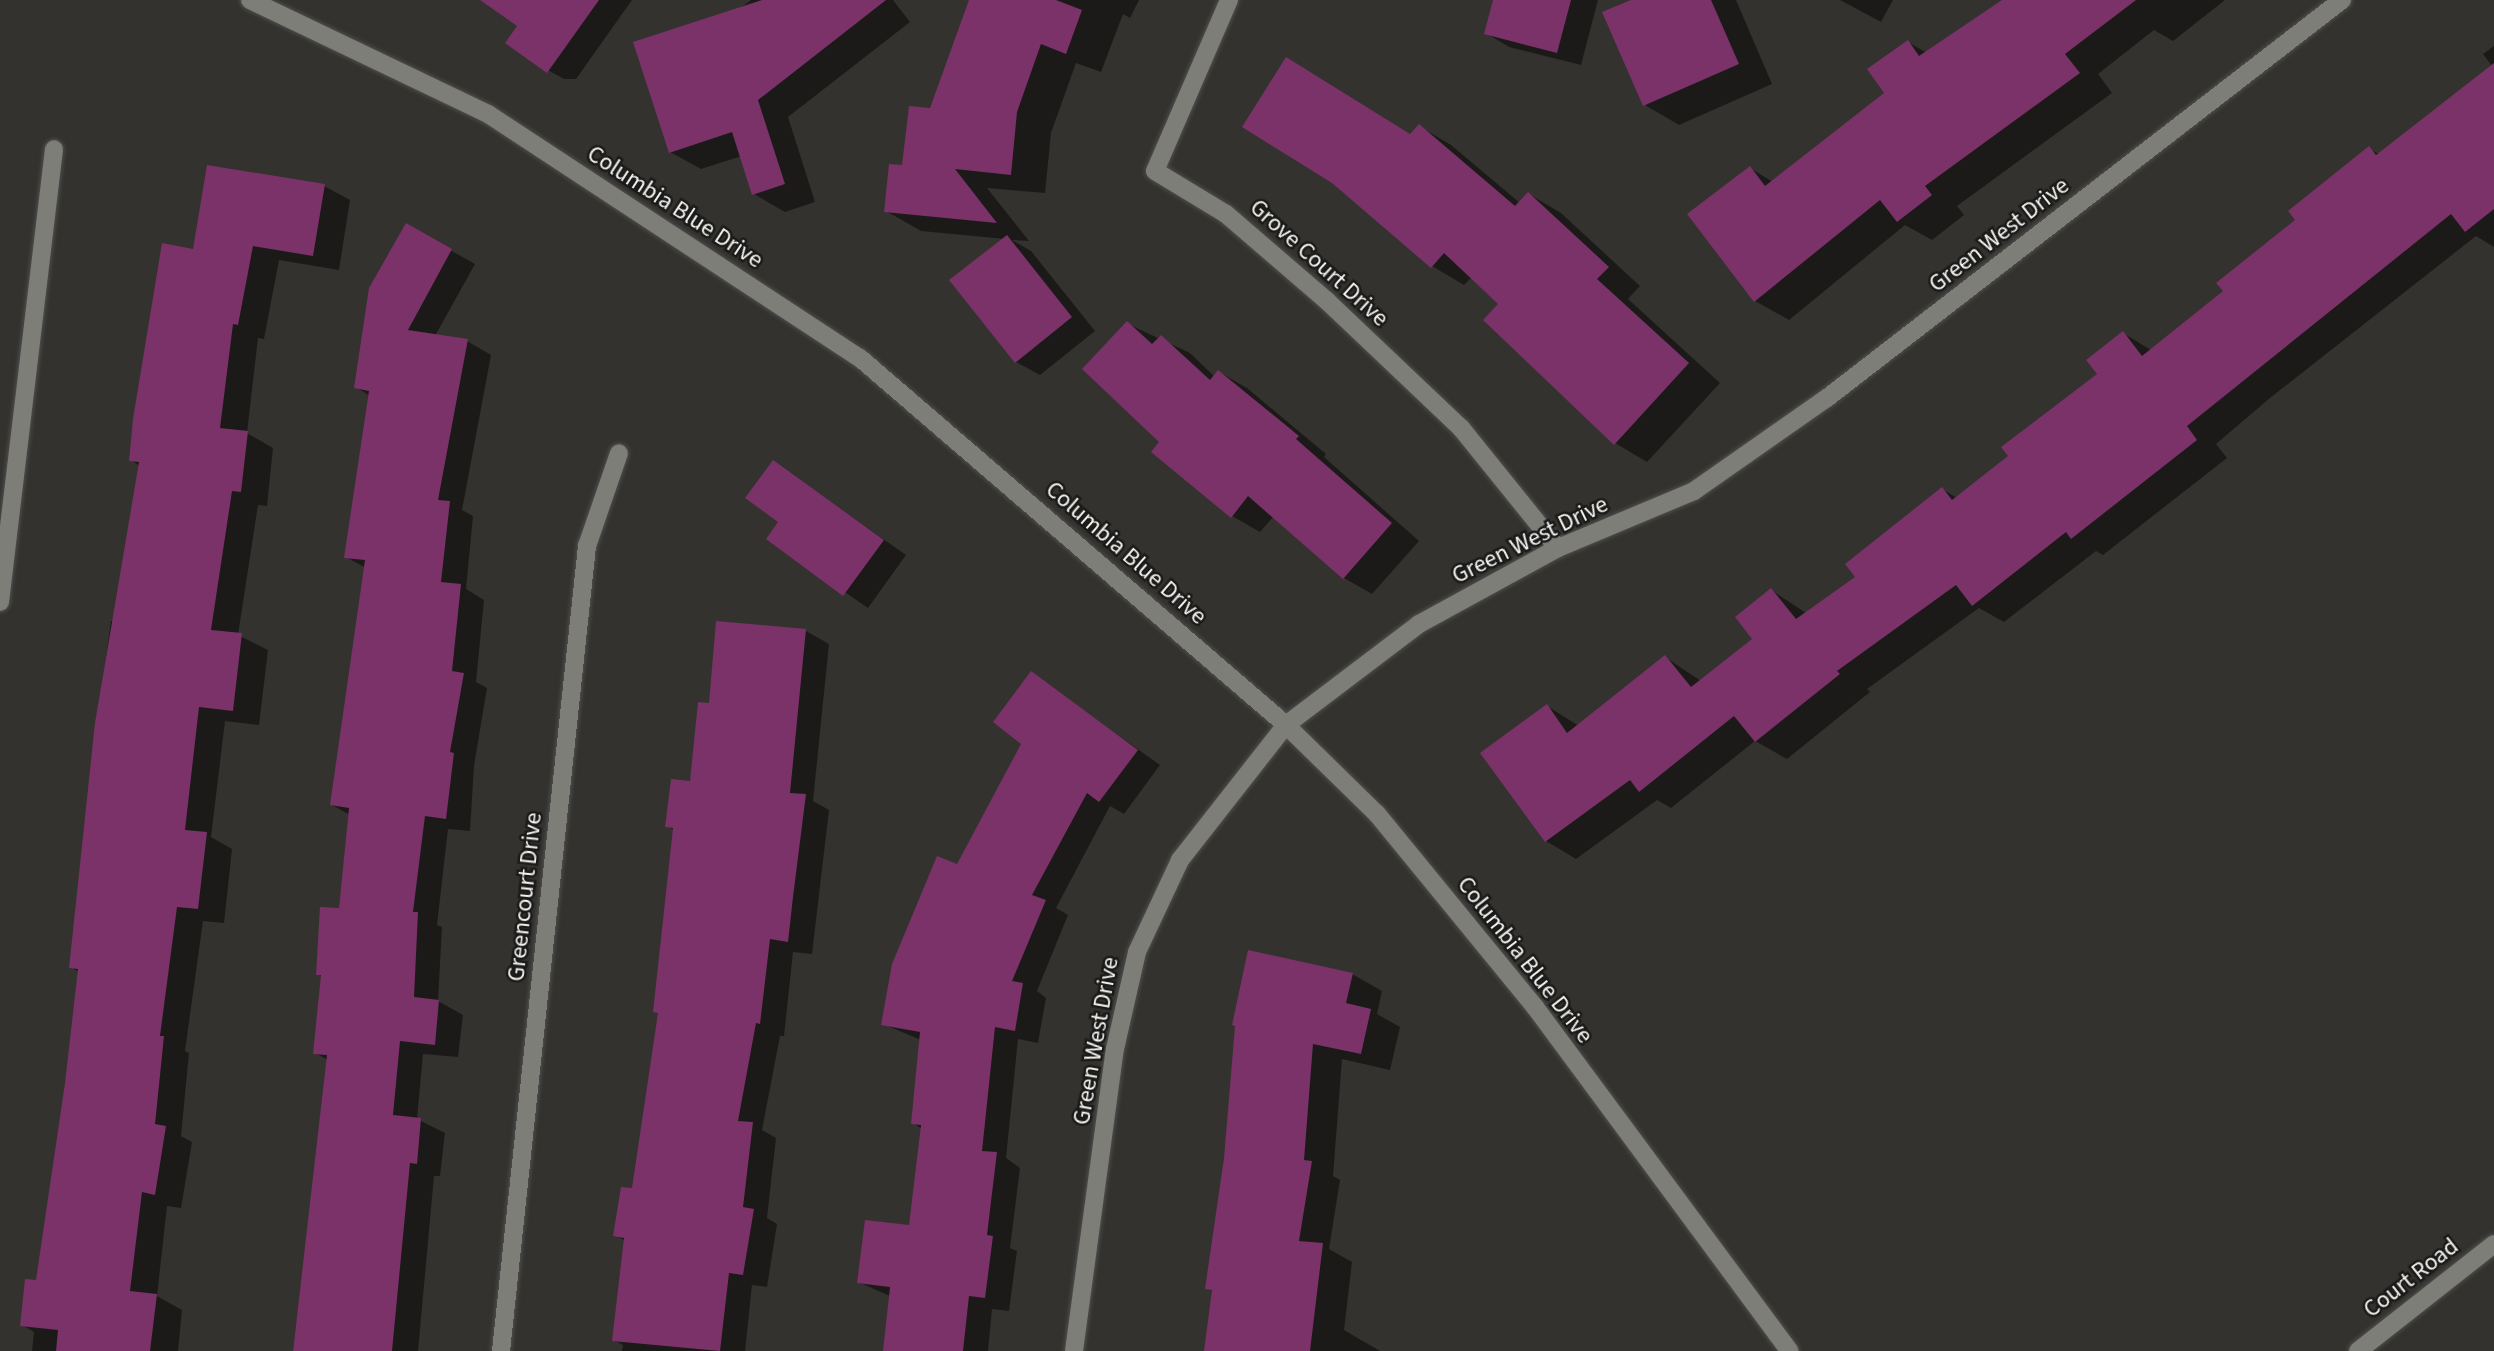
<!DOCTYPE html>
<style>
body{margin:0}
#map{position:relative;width:2494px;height:1351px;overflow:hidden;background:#33322f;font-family:"Source Sans 3",sans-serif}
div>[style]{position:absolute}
.shadow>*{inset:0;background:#0007}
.building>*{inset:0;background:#7a3269}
.roads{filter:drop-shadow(0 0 2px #4f4e4c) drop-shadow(0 0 2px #4f4e4c)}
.minor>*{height:18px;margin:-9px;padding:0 9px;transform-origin:9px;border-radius:9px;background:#7e7e79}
span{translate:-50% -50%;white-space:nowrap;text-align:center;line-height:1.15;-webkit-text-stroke:5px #1a1a18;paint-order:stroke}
.street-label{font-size:24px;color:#f5f4f2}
</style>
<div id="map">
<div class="shadow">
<div style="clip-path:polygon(493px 0,632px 0,576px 79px,564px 79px,539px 65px,520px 26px)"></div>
<div style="clip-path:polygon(751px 0,893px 0,910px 22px,788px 117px,815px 202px,785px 212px,754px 194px,742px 156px,701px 169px,670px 152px,739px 9px)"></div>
<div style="clip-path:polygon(979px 0,1139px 0,1130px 18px,1123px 14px,1101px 72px,1076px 63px,1051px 133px,1045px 193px,987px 188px,1029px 241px,1012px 240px,1031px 251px,1095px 331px,1040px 375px,1016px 362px,1005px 239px,921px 231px,886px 211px)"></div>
<div style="clip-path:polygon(1495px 0,1598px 0,1581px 65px,1509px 47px,1486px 33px)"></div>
<div style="clip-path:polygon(1635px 0,1736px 0,1772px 84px,1679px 125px,1645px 105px)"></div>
<div style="clip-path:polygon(1840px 0,1893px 0,1881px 22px)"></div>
<div style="clip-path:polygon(2005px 0,2225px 0,2173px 41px,2154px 30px,2098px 74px,2112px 93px,1957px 206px,1964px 215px,1932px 240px,1905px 225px,1789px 320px,1755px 301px,1750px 168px,1773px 182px,1887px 94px,1908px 42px,1927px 53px)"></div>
<div style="clip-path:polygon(2494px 46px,2494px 247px,2476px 236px,2270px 398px,2216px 444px,2227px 458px,2103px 555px,2096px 551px,2004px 622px,1979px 608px,1867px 689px,1870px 692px,1787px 759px,1755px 741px,1671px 808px,1657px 800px,1576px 859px,1546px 841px,1547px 706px,1579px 726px,1665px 657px,1701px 681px,1755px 639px,1771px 590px,1806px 613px,1857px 577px,1942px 489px,1957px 498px,2010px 457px,2100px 374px,2123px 333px,2151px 350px,2225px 292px,2369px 149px,2379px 154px,2492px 66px,2483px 54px)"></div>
<div style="clip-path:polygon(1419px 126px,1451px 145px,1520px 203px,1529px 194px,1561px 213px,1640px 286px,1628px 299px,1720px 383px,1647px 462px,1615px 443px,1500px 304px,1472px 277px,1464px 285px,1432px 266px,1411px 135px)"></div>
<div style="clip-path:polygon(324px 186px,350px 200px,339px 270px,279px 260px,264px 339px,258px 338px,247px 433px,273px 448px,267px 506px,258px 505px,238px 635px,268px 650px,259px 725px,225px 721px,211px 837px,232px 849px,224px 923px,203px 921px,185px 1051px,189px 1053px,181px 1136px,192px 1142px,181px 1208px,167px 1206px,157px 1296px,182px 1310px,178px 1351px,32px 1351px,34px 1332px,22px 1325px,38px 1282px,66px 1083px,79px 972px,71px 967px,91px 766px,111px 621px,116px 621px,140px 466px,131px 460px,163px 245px,194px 251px)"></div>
<div style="clip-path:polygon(407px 226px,475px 264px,435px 336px,467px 341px,491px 355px,462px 510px,473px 516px,466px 589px,484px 600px,476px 682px,487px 688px,474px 766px,470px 831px,448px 829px,437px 925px,442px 927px,438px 1001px,463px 1015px,458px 1057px,423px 1054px,417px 1119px,445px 1133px,440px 1176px,434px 1176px,418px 1351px,293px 1351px,328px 1060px,315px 1053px,323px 977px,318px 974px,340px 910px,350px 815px,332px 805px,366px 568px,346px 557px,370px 396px,356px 387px)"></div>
<div style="clip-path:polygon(1128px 324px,1190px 353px,1215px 377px,1219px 372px,1247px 388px,1326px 454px,1324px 457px,1419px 541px,1372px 594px,1344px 578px,1274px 516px,1260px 532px,1232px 516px,1161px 442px)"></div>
<div style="clip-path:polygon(774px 462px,906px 555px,868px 608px,768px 539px,780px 521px)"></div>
<div style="clip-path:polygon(806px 631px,829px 644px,813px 801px,829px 810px,812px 954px,793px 952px,784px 1036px,780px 1036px,762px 1130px,776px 1138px,767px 1218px,777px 1224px,767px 1287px,752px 1285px,745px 1351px,622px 1351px,623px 1345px,614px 1340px,626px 1241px,615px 1235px,633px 1190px,660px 1014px,655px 1011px,674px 830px,667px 826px,692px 783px,711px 705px)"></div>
<div style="clip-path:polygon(1031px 673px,1160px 765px,1124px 814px,1110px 806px,1056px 908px,1068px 915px,1037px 991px,1046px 998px,1038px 1043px,1018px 1039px,1006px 1158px,1020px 1168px,1010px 1248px,1017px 1251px,1009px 1311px,992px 1309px,988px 1351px,885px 1351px,890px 1296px,858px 1282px,910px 1227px,922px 1129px,913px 1123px,921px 1040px,883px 1024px,958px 866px,1023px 743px)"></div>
<div style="clip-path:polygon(1352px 974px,1382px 991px,1377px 1014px,1400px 1027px,1390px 1070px,1342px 1059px,1333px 1176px,1340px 1180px,1329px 1249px,1352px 1262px,1344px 1330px,1380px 1351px,1206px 1351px,1214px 1292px,1207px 1288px,1226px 1158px)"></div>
</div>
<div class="building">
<div style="clip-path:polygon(480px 0,599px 0,547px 73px,505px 43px,517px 26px)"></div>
<div style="clip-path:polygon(762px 0,886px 0,758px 100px,785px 184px,752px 195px,732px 132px,669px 153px,633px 42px)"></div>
<div style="clip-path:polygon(969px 0,1056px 0,1082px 10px,1066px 54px,1041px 44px,1017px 112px,1011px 175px,955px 169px,997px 223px,884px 212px,889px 164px,902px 165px,909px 106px,930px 108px)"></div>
<div style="clip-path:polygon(1493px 0,1571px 0,1557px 53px,1484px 34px)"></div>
<div style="clip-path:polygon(1631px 0,1711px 0,1739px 64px,1643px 106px,1602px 12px)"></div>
<div style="clip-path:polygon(2002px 0,2136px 0,2065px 54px,2080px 73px,1925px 186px,1932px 195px,1897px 222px,1880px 200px,1754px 302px,1687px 214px,1750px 166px,1765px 186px,1884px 93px,1867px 69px,1908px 40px,1919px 56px)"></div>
<div style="clip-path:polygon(1286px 57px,1410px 134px,1419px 124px,1515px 206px,1528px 192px,1609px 267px,1597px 279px,1689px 363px,1614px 445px,1483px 320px,1498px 304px,1444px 253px,1431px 268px,1332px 183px,1242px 127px)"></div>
<div style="clip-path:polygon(2494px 63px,2494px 209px,2465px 232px,2451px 214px,2187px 426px,2197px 440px,2071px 539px,2066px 532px,1972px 606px,1956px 585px,1837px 671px,1840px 674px,1755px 742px,1734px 716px,1639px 792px,1630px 780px,1545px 842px,1480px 753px,1547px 704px,1567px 733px,1665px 655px,1691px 687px,1752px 639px,1735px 617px,1771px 588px,1796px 619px,1855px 577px,1845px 564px,1942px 487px,1952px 500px,2008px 456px,2001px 447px,2097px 374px,2086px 360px,2123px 331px,2142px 356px,2223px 291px,2216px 283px,2295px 220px,2288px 211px,2369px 146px,2376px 155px)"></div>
<div style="clip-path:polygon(207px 165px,325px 184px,313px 256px,253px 246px,238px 325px,233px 324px,220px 428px,248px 431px,241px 492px,232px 491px,211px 630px,242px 633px,233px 711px,199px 707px,185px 830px,207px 832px,198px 909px,177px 907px,160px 1036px,164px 1036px,155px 1124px,166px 1126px,155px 1195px,142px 1192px,130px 1291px,157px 1294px,150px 1351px,56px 1351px,58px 1330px,20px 1326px,25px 1279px,36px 1280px,65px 1083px,78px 969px,69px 968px,95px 723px,139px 462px,129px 461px,133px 419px,162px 243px,193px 249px)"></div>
<div style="clip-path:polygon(406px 223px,452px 249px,408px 330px,468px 339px,438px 500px,450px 501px,441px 582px,461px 584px,452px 671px,464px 673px,450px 752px,454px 753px,446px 819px,425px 816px,413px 912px,418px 912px,414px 997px,439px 1000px,435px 1045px,400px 1041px,393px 1115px,421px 1118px,417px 1164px,410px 1163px,392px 1351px,293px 1351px,327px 1055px,313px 1054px,321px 975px,316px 975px,320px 907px,339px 908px,349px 808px,330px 805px,365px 560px,344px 558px,369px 391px,354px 388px,369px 288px)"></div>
<div style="clip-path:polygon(1007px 235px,1072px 317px,1015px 363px,949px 280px)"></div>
<div style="clip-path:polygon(1127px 321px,1152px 344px,1161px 335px,1210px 380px,1218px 370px,1299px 436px,1296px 439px,1392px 523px,1343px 579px,1248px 496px,1231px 518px,1151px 452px,1159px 442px,1082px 369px)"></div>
<div style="clip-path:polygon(773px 460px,884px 540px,843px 596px,766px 539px,778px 522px,745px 498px)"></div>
<div style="clip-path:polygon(716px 621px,806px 629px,790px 793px,806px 794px,793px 897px,788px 942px,770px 939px,760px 1024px,756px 1023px,738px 1121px,753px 1122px,743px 1207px,754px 1209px,743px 1275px,729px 1273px,720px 1351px,612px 1341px,624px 1238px,613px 1236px,621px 1187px,632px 1188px,658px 1013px,653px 1012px,673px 828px,665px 827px,671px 779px,690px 781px,698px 702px,709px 703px)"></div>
<div style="clip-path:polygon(1031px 671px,1138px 750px,1099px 802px,1087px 793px,1032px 895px,1046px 900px,1012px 981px,1023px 983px,1015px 1031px,995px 1027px,982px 1151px,997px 1152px,987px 1235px,993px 1236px,985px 1298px,969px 1296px,963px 1351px,883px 1351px,890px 1287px,857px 1283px,865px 1220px,909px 1225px,921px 1125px,911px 1124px,920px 1032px,881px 1025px,892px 964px,937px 856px,957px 864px,1021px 744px,993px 722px)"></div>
<div style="clip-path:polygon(1248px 950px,1353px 973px,1346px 1003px,1371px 1009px,1361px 1054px,1313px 1044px,1304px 1160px,1312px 1161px,1299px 1241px,1323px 1243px,1310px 1351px,1204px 1351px,1212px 1290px,1205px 1289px,1224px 1158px,1235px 1026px,1232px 1025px)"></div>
</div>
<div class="roads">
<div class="minor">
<div style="left:250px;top:0;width:264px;rotate:25.6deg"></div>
<div style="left:488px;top:114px;width:445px;rotate:33.3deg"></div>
<div style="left:860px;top:358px;width:562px;rotate:40.74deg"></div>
<div style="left:1286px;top:725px;width:127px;rotate:44.4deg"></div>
<div style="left:1377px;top:814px;width:249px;rotate:50.7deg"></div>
<div style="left:1535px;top:1007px;width:428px;rotate:53.5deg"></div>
<div style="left:1229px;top:0;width:186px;rotate:113.4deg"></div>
<div style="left:1155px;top:171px;width:83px;rotate:31.2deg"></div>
<div style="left:1226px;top:214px;width:133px;rotate:40.7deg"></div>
<div style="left:1327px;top:301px;width:185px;rotate:43.5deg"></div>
<div style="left:1461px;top:428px;width:154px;rotate:51.1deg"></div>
<div style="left:0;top:602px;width:456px;rotate:-83.2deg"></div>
<div style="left:501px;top:1351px;width:810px;rotate:-83.9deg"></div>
<div style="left:587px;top:546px;width:98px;rotate:-71deg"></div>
<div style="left:1074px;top:1351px;width:305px;rotate:-82.3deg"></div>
<div style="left:1115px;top:1049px;width:99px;rotate:-77.2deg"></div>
<div style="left:1137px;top:952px;width:102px;rotate:-64.9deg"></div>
<div style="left:1180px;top:860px;width:172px;rotate:-51.9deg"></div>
<div style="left:1286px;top:725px;width:167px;rotate:-37.2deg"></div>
<div style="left:1419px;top:624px;width:158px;rotate:-28.7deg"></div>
<div style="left:1558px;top:548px;width:147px;rotate:-22.7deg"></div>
<div style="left:1694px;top:491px;width:162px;rotate:-35deg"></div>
<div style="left:1827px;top:398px;width:651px;rotate:-37.7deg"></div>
<div style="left:2358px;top:1351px;width:173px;rotate:-38.2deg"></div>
</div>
</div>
<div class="street-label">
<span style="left:675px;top:207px;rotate:33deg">Columbia Blue Drive</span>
<span style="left:1999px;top:235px;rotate:-38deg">Green West Drive</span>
<span style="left:1319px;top:263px;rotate:42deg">Grove Court Drive</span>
<span style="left:1530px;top:540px;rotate:-26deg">Green West Drive</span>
<span style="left:1126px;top:553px;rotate:41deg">Columbia Blue Drive</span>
<span style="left:525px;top:897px;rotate:-84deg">Greencourt Drive</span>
<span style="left:1525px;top:960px;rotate:52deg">Columbia Blue Drive</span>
<span style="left:1096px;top:1041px;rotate:-80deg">Green West Drive</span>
<span style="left:2411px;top:1278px;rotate:-38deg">Court Road</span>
</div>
</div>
